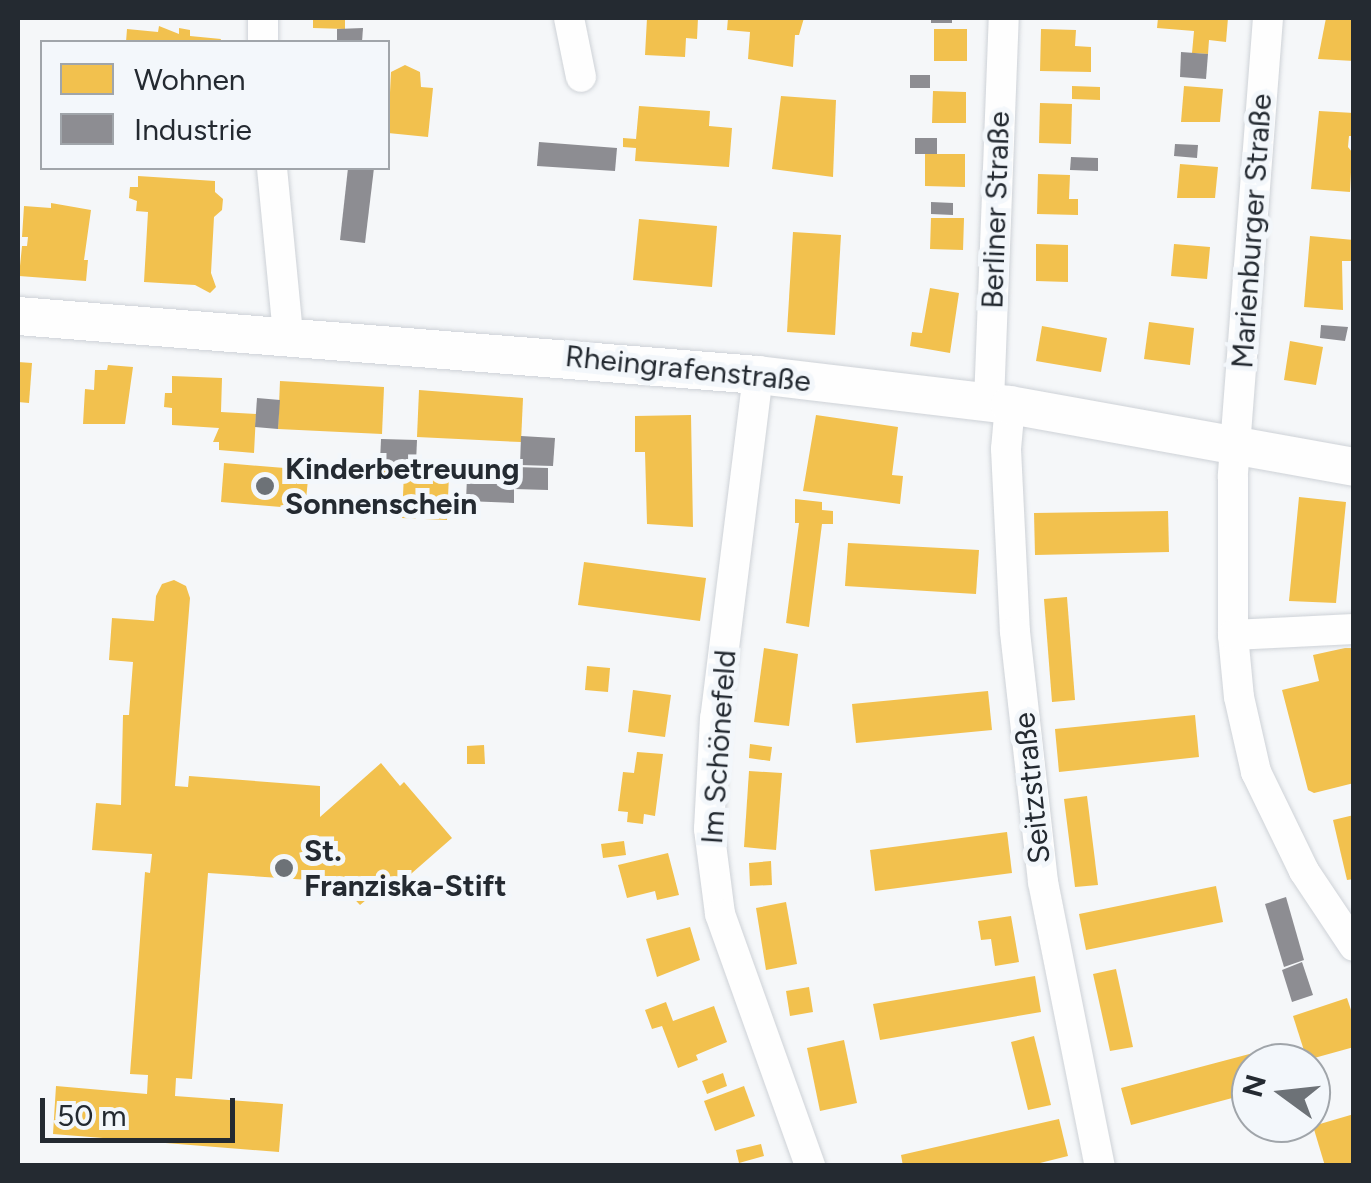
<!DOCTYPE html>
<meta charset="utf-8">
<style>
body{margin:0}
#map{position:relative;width:1371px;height:1183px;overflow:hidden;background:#f5f7f9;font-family:Figtree,sans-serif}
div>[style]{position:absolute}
.homes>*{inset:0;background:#f2c14e}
.industry>*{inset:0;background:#8d8d92}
.roads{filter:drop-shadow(0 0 2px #ced2d7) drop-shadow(0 0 2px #ced2d7)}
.minor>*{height:30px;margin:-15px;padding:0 15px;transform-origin:15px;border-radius:15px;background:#fefefe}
.tertiary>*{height:38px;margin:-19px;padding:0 19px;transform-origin:19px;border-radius:19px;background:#fefefe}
.dots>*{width:28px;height:28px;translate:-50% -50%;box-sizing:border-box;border:5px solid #f3f7fb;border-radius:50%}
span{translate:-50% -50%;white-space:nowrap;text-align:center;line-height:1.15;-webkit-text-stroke:10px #f3f7fb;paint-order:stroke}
.street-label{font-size:30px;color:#242a31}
.poi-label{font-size:30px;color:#242a31;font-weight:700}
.left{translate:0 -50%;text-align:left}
.frame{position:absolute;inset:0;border:20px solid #242a31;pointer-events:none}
.legend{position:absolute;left:40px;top:40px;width:350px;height:130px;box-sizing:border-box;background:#f3f7fb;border:2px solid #a0a5aa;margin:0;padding:12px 18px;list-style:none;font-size:30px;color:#242a31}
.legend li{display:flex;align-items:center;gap:20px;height:50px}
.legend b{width:50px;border:2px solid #a0a5aa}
.north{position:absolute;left:1231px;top:1043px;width:100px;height:100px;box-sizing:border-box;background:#f3f7fb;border:2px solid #a0a5aa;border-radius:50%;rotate:285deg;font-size:28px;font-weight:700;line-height:40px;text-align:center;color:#242a31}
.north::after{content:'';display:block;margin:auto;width:35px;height:45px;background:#6d7277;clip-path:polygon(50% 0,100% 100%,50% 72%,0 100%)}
.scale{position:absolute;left:40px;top:1098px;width:195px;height:45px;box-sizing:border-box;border:5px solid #242a31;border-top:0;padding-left:12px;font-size:30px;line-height:35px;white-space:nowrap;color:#242a31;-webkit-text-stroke:8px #f3f7fb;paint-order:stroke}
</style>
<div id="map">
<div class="homes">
<div style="clip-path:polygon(313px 18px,345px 18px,345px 29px,313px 28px)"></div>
<div style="clip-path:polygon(647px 18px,698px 18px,697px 39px,686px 38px,685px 57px,645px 55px)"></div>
<div style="clip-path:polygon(728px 18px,804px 18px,799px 35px,795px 35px,793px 67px,748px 59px,750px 32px,727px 30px)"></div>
<div style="clip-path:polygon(1158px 18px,1228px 18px,1226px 42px,1209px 40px,1208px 54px,1192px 53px,1194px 31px,1157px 28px)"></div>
<div style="clip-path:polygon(1326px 18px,1354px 18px,1354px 61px,1318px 59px)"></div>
<div style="clip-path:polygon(159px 26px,179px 34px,179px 28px,190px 30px,190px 36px,221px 39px,220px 42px,126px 42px,127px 29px,158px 32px)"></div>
<div style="clip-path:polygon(934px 29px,967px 29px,967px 61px,934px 61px)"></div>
<div style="clip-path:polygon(1041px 29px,1076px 30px,1075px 46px,1091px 47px,1091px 72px,1040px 71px)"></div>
<div style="clip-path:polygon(405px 65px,420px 72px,421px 87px,433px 88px,428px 137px,388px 133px,391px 72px)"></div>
<div style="clip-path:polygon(1072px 86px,1100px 87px,1100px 100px,1072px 99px)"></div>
<div style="clip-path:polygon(1184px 86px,1223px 89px,1220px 122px,1181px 122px)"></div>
<div style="clip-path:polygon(933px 91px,966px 92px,966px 123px,932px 123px)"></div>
<div style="clip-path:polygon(781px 96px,836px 100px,833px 177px,772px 169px)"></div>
<div style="clip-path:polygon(1040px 103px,1072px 104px,1071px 144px,1039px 143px)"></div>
<div style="clip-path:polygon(639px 106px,710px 111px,709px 126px,732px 128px,729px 167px,635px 161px,636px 148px,623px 147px,623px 138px,636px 139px)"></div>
<div style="clip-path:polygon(1319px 111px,1354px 113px,1354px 136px,1349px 136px,1348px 147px,1352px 152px,1350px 192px,1311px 189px)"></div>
<div style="clip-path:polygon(925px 154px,965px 154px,965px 187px,925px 186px)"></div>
<div style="clip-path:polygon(1180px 164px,1218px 167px,1215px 198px,1177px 198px)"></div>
<div style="clip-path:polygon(1038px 174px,1070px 175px,1069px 199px,1078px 199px,1078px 215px,1037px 214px)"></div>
<div style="clip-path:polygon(138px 176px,215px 181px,215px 192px,223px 199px,222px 210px,214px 217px,211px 273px,216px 287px,210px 293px,195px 285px,144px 282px,148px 212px,136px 211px,137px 201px,129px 198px,130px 187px,138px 187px)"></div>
<div style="clip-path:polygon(51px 203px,91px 210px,84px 260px,88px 260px,86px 281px,19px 276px,22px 246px,27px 246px,28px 237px,22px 237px,24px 206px,51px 208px)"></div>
<div style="clip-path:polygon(931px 218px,964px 218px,963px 250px,930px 249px)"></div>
<div style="clip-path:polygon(639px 219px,717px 226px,712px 287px,633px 280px)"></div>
<div style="clip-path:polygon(793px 232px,841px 235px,835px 335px,787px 332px)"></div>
<div style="clip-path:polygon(1310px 236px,1354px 240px,1354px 261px,1342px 261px,1343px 310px,1304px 307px)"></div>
<div style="clip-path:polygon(1036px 244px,1068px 245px,1068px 282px,1036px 281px)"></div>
<div style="clip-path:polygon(1174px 244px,1210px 247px,1207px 279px,1171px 276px)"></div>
<div style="clip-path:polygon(930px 288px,959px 293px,950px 353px,910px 346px,912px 332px,922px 333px)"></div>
<div style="clip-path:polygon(1149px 322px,1194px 328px,1190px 365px,1144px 359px)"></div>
<div style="clip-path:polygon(1042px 326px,1107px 338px,1101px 372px,1036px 361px)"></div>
<div style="clip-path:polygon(1290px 341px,1323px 347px,1316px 385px,1284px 380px)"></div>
<div style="clip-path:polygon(18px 362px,32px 363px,29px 403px,18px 402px)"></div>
<div style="clip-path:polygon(108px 365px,133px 367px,125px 424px,83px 424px,85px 389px,94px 390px,95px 370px,107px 370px)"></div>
<div style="clip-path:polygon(172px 376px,222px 378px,221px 412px,256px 414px,254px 453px,219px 450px,219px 442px,213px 442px,219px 428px,172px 425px,172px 408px,164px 407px,165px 393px,172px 393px)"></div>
<div style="clip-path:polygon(280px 381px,384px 387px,382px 434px,278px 429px)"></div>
<div style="clip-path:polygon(419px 390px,523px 398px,521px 442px,417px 437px)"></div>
<div style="clip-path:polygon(691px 415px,693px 527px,647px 524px,645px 452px,635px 452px,635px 416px)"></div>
<div style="clip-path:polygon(816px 415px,898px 427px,892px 475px,903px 476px,900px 504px,803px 491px)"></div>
<div style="clip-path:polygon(224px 463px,309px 470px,305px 509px,221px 502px)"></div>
<div style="clip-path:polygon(350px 464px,386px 465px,385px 473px,350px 473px)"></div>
<div style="clip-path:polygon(404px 473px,449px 475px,447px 520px,402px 518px)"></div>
<div style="clip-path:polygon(1299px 497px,1346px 502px,1336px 603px,1289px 601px)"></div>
<div style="clip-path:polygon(795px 499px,822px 502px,822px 510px,833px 511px,833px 524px,822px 524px,809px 627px,786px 623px,799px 523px,795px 523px)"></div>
<div style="clip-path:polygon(1168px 511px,1169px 552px,1035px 555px,1034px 513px)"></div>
<div style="clip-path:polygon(848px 543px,979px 550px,976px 594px,845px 586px)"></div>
<div style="clip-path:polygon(584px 562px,706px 578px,700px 621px,578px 605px)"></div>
<div style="clip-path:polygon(174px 580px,186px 586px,190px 598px,175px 786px,188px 787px,189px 776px,320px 786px,320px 817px,381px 763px,400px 786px,404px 782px,452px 838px,396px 887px,390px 880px,360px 905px,338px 882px,208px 873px,192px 1079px,176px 1078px,175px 1096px,283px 1104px,279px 1152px,53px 1134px,56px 1086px,147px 1094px,148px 1075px,130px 1074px,145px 872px,150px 873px,152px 854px,92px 850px,96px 803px,121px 805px,123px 715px,129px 715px,133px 662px,109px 660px,112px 618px,154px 621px,156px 596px,162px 584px)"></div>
<div style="clip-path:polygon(1067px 597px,1075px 700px,1052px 702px,1044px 599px)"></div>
<div style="clip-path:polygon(764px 648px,798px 654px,789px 726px,754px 722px)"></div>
<div style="clip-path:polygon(1345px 648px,1354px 648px,1354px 783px,1314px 793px,1308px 790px,1282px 690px,1319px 681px,1313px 655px)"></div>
<div style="clip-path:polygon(587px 666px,610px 668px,608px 692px,585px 690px)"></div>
<div style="clip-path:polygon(633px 690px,671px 695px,665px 737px,628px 732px)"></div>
<div style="clip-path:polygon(988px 691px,992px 730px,856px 743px,852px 704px)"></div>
<div style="clip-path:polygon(1195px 715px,1199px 757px,1059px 772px,1055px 729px)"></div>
<div style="clip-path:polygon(750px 744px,772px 747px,770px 761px,749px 758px)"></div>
<div style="clip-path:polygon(484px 745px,485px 764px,467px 764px,467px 746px)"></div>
<div style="clip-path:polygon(637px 752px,663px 754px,655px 816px,644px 814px,643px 824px,627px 822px,628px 812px,618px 811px,623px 772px,634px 773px)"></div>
<div style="clip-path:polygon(749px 771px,782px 773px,776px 850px,744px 847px)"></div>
<div style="clip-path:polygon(1087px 796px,1098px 885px,1075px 887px,1064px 799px)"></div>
<div style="clip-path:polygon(1354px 815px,1354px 879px,1347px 880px,1333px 820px)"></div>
<div style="clip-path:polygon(1007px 832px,1012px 873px,875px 891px,870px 850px)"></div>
<div style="clip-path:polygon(624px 841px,626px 855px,603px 858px,601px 844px)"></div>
<div style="clip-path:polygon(668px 853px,679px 895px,657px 900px,655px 891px,627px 898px,618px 865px)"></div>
<div style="clip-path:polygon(771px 861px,772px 885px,750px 886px,749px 863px)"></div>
<div style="clip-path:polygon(1216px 886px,1223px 922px,1086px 950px,1079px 914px)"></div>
<div style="clip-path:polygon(786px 902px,797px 964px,766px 970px,756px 908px)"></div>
<div style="clip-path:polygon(1011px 916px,1019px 962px,995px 966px,991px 939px,981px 940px,978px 921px)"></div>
<div style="clip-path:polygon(690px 927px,700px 960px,657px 977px,646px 939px)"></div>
<div style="clip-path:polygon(1116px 969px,1133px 1047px,1110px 1051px,1093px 974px)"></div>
<div style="clip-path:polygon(1035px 976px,1041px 1012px,880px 1040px,873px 1004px)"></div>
<div style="clip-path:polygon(809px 987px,813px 1012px,790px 1016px,786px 991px)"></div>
<div style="clip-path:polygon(1347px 998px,1354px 1019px,1354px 1047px,1307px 1060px,1293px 1016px)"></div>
<div style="clip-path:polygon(666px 1002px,673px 1021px,714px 1006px,727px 1042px,696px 1055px,698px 1060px,678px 1068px,662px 1026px,652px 1029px,645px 1010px)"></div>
<div style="clip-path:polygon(1034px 1036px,1051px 1105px,1028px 1110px,1011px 1042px)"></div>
<div style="clip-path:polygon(844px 1040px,857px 1103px,820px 1111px,807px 1048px)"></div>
<div style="clip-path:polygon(1257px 1052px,1260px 1063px,1251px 1063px,1251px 1093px,1131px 1125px,1121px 1088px)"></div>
<div style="clip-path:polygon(723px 1073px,727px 1086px,707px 1094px,702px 1081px)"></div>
<div style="clip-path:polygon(744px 1086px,755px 1116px,715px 1131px,704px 1101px)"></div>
<div style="clip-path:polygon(1354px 1114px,1354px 1166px,1325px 1166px,1313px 1126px)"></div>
<div style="clip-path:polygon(1059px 1119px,1068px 1156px,1028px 1166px,903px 1166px,901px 1155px)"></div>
<div style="clip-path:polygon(761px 1144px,764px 1156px,739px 1163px,736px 1150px)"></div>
</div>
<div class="industry">
<div style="clip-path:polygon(931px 18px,952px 18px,952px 23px,931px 23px)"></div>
<div style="clip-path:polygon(363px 28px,362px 42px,337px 42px,337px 29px)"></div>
<div style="clip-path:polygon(1181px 52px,1208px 54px,1206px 79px,1180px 77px)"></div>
<div style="clip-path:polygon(910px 75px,930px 75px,930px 88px,910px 88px)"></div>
<div style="clip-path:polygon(915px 138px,937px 138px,937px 154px,915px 154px)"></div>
<div style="clip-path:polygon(539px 142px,617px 148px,615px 171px,537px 166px)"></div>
<div style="clip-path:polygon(1175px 144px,1198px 145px,1197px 158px,1174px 156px)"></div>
<div style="clip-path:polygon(1071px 157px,1098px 158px,1098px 171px,1070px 170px)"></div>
<div style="clip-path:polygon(348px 168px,374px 168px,365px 243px,340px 240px)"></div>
<div style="clip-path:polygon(931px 202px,953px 203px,953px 215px,931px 214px)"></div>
<div style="clip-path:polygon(1321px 325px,1348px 327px,1345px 341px,1320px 338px)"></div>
<div style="clip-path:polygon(257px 398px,280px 400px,278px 429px,255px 427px)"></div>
<div style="clip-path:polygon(521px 436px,555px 438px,553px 466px,520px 465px)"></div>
<div style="clip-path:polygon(381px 439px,417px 440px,416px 463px,380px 462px)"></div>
<div style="clip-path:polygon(515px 467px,548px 468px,548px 490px,514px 489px,514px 503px,466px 501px,467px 477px,514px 479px)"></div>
<div style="clip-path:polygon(1286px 897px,1304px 960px,1284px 967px,1265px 904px)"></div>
<div style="clip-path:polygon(1302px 962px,1313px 995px,1292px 1002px,1282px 970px)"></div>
</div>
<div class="roads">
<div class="minor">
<div style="left:569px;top:18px;width:60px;rotate:78.5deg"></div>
<div style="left:1268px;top:18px;width:460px;rotate:94.4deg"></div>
<div style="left:1233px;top:477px;width:158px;rotate:90deg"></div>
<div style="left:1233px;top:635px;width:62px;rotate:84.5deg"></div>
<div style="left:1239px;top:697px;width:77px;rotate:77.2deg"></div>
<div style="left:1256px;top:772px;width:110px;rotate:64.1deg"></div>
<div style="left:1304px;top:871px;width:90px;rotate:56.3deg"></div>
<div style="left:263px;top:42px;width:24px;rotate:-90deg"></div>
<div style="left:272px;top:168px;width:168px;rotate:84.5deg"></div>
<div style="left:758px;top:375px;width:346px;rotate:97.1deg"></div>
<div style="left:715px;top:718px;width:111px;rotate:93.1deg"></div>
<div style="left:709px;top:829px;width:86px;rotate:82.6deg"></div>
<div style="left:720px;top:914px;width:268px;rotate:70.3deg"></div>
<div style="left:989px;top:402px;width:384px;rotate:-87.8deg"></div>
<div style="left:1010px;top:405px;width:44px;rotate:95.2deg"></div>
<div style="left:1006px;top:449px;width:183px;rotate:87.2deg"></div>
<div style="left:1015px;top:632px;width:252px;rotate:83.6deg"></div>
<div style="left:1043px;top:882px;width:290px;rotate:78.7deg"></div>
<div style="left:1233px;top:635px;width:121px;rotate:-2.8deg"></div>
</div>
<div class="tertiary">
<div style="left:18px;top:316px;width:742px;rotate:4.56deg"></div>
<div style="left:758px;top:375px;width:254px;rotate:6.8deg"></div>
<div style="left:1010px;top:405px;width:350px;rotate:10.2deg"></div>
</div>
</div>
<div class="dots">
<div style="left:265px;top:486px;background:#6d7277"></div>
<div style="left:284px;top:868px;background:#6d7277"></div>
</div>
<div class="street-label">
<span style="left:996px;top:210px;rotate:-88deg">Berliner Straße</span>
<span style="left:1252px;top:231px;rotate:-86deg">Marienburger Straße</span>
<span style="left:688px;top:369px;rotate:6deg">Rheingrafenstraße</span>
<span style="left:719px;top:747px;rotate:-86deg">Im Schönefeld</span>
<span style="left:1032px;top:788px;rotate:-96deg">Seitzstraße</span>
</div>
<div class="poi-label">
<span class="left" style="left:285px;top:486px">Kinderbetreuung<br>Sonnenschein</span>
<span class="left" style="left:304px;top:868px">St.<br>Franziska-Stift</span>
</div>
<div class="frame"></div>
<ul class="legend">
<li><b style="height:28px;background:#f2c14e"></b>Wohnen</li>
<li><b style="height:28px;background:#8d8d92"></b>Industrie</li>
</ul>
<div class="north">N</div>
<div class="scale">50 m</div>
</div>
